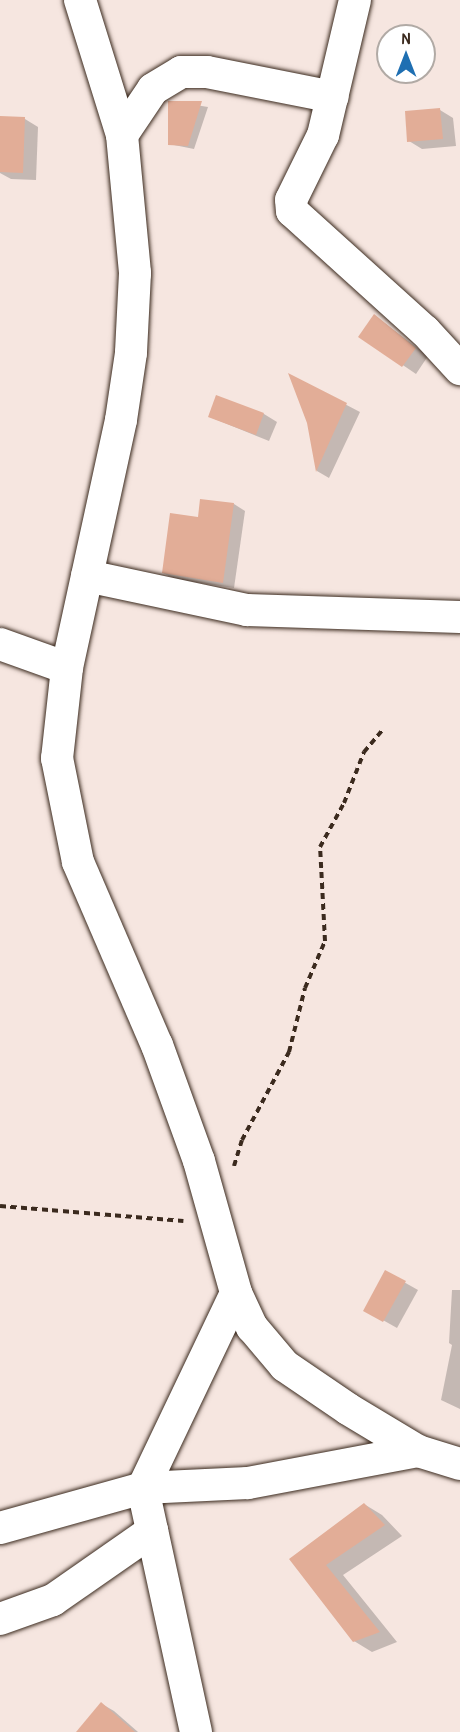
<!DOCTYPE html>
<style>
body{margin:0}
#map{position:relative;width:460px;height:1732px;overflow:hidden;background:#f6e6e0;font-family:"Patrick Hand",sans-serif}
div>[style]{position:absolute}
.shadow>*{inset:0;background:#0003}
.building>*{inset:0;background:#e2ad97}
.path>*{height:4px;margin-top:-2px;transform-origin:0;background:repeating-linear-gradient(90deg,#3b2a1e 0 6px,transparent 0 10.5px)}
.roads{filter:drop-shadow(0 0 2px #3b2a1e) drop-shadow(0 0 2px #3b2a1e)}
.minor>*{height:32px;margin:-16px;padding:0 16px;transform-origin:16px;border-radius:16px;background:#fff}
span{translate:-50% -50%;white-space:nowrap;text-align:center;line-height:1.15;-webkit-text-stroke:4.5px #fff;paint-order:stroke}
.north{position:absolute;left:376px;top:24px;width:60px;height:60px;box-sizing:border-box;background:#fff;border:2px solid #b1aaa5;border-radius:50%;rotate:0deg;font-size:16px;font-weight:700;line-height:24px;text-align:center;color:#3b2a1e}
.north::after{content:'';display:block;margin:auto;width:21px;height:27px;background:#1f6fb2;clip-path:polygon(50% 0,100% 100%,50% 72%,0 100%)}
</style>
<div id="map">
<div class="shadow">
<div style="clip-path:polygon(171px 101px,208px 107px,194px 149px,169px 144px)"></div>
<div style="clip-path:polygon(440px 110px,453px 118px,456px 146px,422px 149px,409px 141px)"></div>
<div style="clip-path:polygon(0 118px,25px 119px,38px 127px,36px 180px,11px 179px,0 173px)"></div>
<div style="clip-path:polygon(375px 316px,428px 356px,416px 374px,360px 336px)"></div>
<div style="clip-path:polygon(291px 376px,360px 412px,329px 478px,317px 471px,308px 422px)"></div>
<div style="clip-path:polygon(264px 414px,277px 422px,269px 441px,210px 417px)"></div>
<div style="clip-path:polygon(234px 504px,245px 511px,234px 588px,175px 579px,163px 573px,199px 518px)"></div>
<div style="clip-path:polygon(386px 1272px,418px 1290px,397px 1328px,365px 1310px)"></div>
<div style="clip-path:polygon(452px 1290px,460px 1290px,460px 1409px,441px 1400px,452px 1345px,449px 1343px)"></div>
<div style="clip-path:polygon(364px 1504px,382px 1515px,402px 1536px,343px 1575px,397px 1642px,372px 1652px,354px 1641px,291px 1560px)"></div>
<div style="clip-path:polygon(102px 1704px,114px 1711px,138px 1732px,79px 1732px)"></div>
</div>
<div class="building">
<div style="clip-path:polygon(168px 101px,202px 101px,188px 146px,168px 145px)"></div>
<div style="clip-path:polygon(440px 108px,443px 139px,407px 142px,405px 111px)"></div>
<div style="clip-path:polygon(0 116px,25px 117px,23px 173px,0 172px)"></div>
<div style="clip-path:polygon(374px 314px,416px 348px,402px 367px,358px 337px)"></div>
<div style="clip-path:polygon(288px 373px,347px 403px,316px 472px,307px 423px)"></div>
<div style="clip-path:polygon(216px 395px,264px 413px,256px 435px,208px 417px)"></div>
<div style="clip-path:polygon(200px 499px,234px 503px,223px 583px,162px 573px,170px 513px,198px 517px)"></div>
<div style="clip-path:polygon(385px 1270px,406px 1281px,383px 1322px,363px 1311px)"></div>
<div style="clip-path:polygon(364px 1503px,385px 1525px,326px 1565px,380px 1632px,353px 1642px,289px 1559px)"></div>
<div style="clip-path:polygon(101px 1702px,135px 1732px,76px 1732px)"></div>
</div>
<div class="path">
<div style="left:234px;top:1166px;width:27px;rotate:-73deg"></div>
<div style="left:242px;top:1140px;width:100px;rotate:-61.9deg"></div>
<div style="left:289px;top:1052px;width:66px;rotate:-76deg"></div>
<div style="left:305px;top:988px;width:51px;rotate:-66.9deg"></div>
<div style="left:325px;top:941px;width:94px;rotate:-93deg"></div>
<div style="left:320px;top:847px;width:50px;rotate:-61.4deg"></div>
<div style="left:344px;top:803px;width:55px;rotate:-68.6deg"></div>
<div style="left:364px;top:752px;width:30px;rotate:-50deg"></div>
<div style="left:0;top:1206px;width:184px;rotate:4.7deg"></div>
</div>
<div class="roads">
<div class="minor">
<div style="left:80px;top:0;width:141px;rotate:72.7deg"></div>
<div style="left:122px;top:135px;width:139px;rotate:84.6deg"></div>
<div style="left:135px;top:273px;width:80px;rotate:92.9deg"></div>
<div style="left:131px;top:353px;width:68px;rotate:98.5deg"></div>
<div style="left:121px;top:420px;width:254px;rotate:102.3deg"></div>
<div style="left:67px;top:668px;width:91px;rotate:96.3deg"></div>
<div style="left:57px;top:758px;width:106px;rotate:78.6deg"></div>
<div style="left:78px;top:862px;width:199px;rotate:66.7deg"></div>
<div style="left:157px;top:1045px;width:123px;rotate:70.1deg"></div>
<div style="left:199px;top:1161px;width:137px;rotate:74.3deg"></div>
<div style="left:236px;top:1293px;width:38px;rotate:65deg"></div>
<div style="left:252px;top:1327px;width:51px;rotate:49.8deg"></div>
<div style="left:285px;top:1366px;width:76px;rotate:34.3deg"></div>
<div style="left:348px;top:1409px;width:82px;rotate:31deg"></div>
<div style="left:418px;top:1451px;width:44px;rotate:17.2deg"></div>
<div style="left:355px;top:0;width:139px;rotate:103.3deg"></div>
<div style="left:323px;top:135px;width:72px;rotate:116.2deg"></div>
<div style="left:291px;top:200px;width:11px;rotate:85deg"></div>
<div style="left:292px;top:211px;width:179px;rotate:42.1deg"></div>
<div style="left:425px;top:331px;width:52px;rotate:47.4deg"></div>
<div style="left:122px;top:135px;width:55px;rotate:-56deg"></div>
<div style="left:153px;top:89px;width:33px;rotate:-31deg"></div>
<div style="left:181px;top:72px;width:26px"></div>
<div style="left:207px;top:72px;width:128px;rotate:11.2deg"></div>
<div style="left:87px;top:576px;width:164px;rotate:12deg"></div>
<div style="left:247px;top:610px;width:213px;rotate:1.9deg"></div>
<div style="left:0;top:644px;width:71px;rotate:19.7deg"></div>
<div style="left:0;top:1528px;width:148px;rotate:-15.6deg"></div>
<div style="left:143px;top:1488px;width:105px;rotate:-2.7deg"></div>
<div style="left:248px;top:1483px;width:173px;rotate:-10.7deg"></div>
<div style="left:0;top:1619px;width:56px;rotate:-19.7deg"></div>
<div style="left:53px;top:1600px;width:121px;rotate:-34.9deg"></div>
<div style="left:196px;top:1732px;width:250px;rotate:-102.3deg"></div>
<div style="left:143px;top:1488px;width:216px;rotate:-64.5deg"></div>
</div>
</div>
<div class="north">N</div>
</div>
